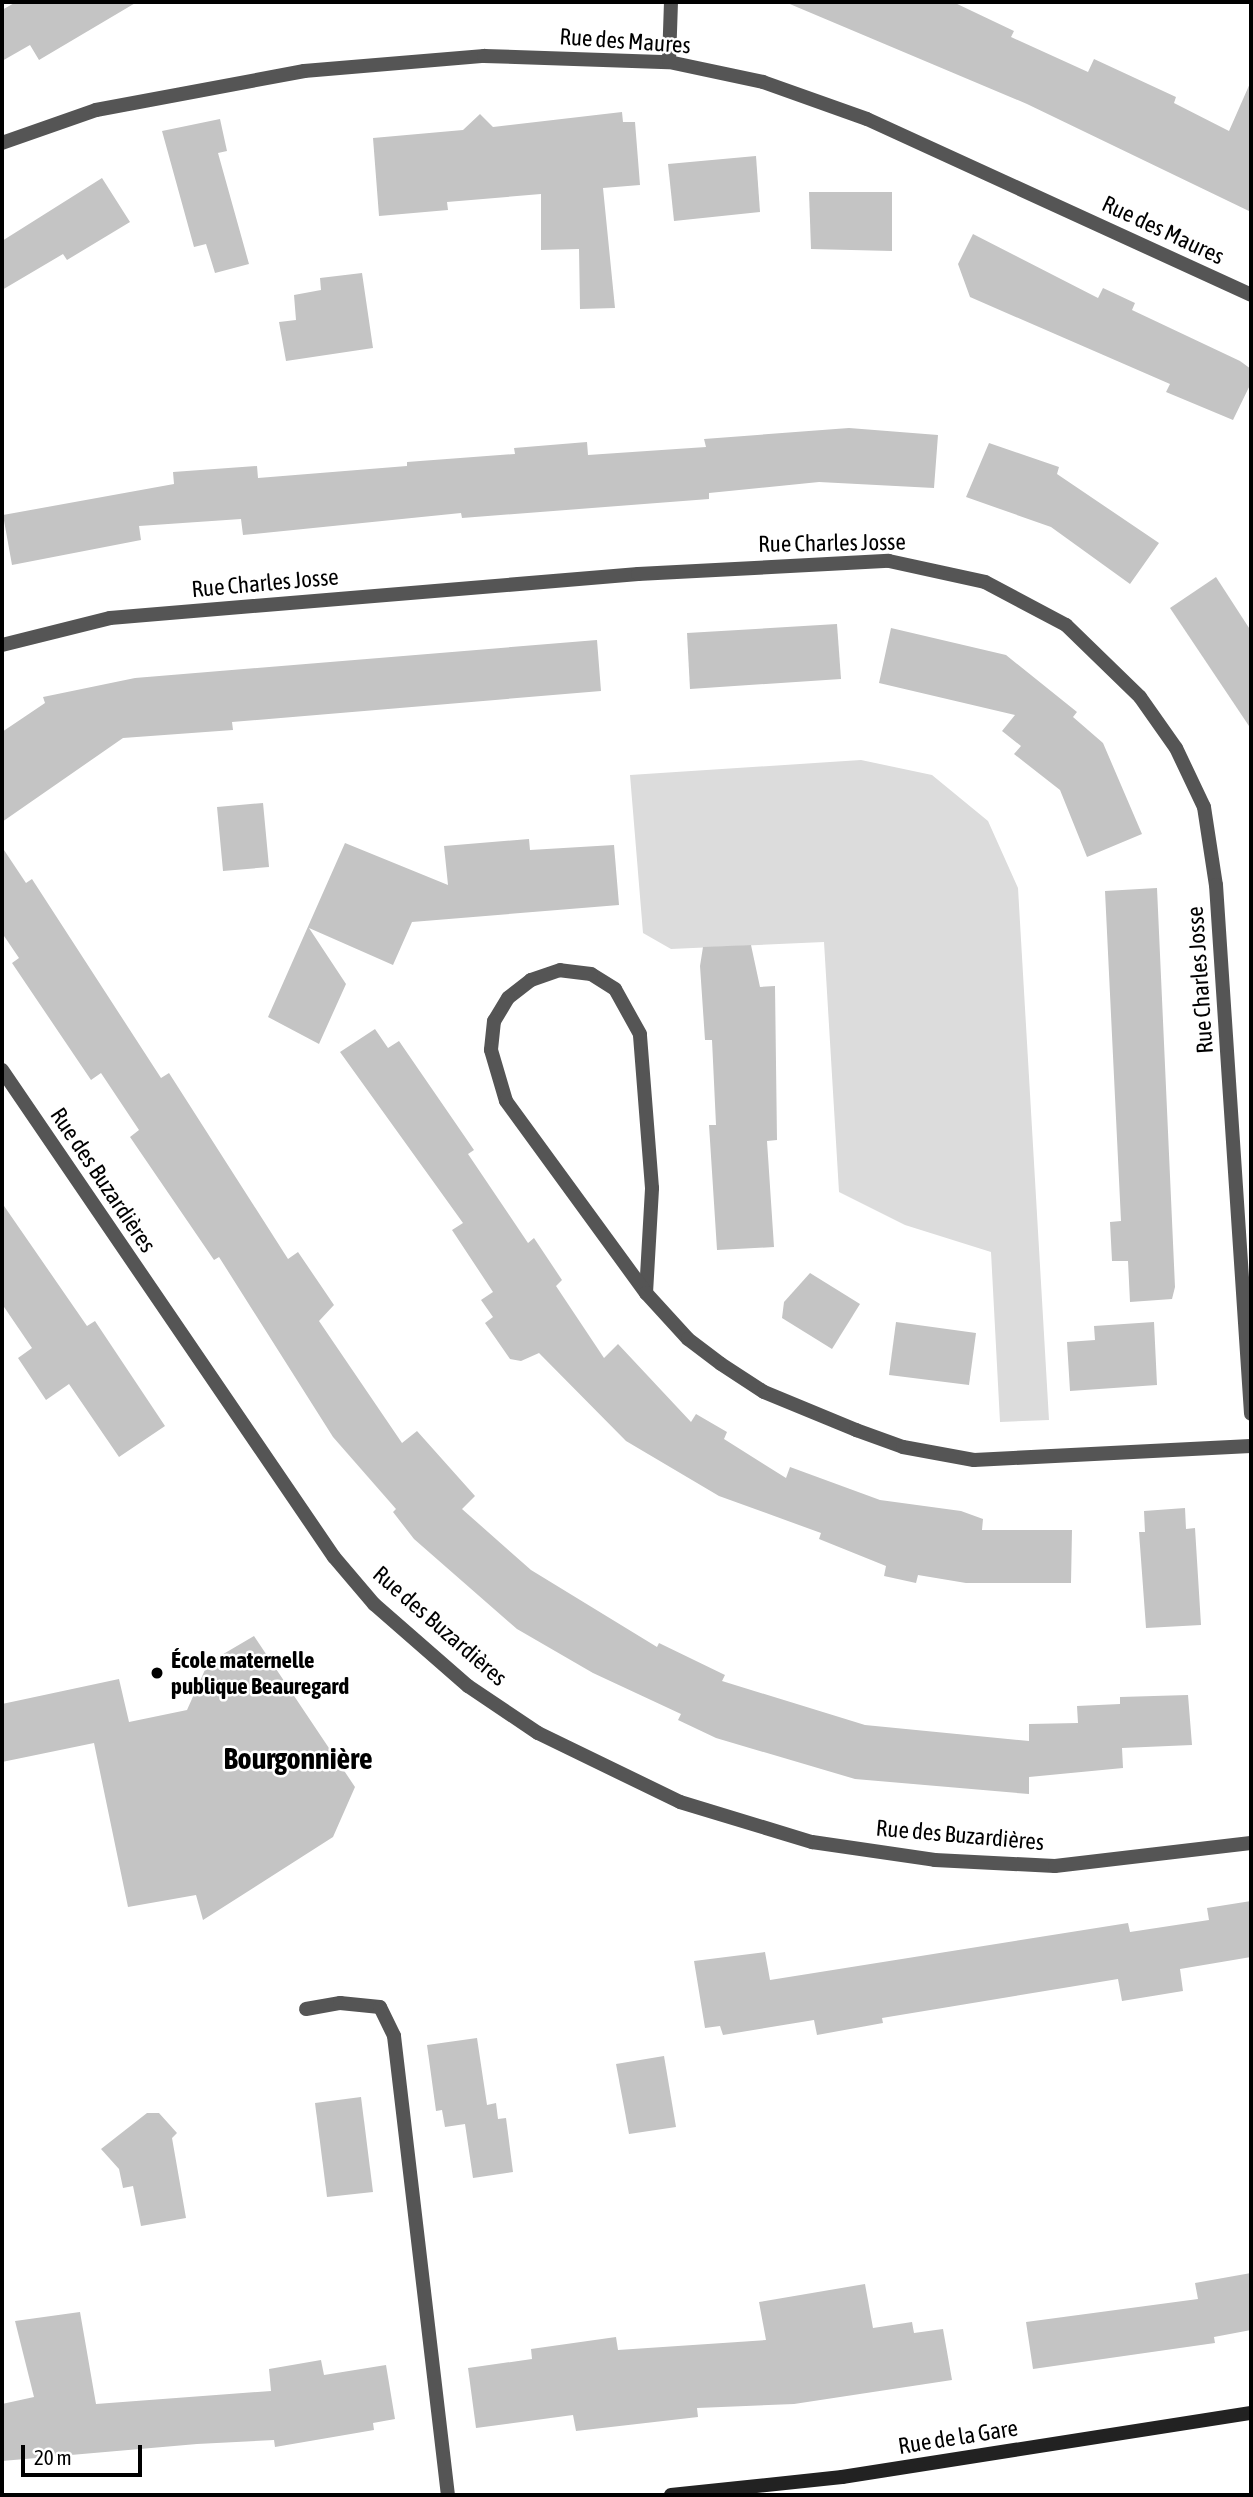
<!DOCTYPE html>
<meta charset="utf-8">
<style>
body{margin:0}
#map{position:relative;width:1253px;height:2497px;overflow:hidden;background:#fff;font-family:"Asap Condensed",sans-serif}
div>[style]{position:absolute}
.green>*{inset:0;background:#dcdcdc}
.building>*{inset:0;background:#c4c4c4}
.street>*{height:14px;margin:-7px;padding:0 7px;transform-origin:7px;border-radius:7px;background:#555}
.secondary>*{height:14px;margin:-7px;padding:0 7px;transform-origin:7px;border-radius:7px;background:#222}
.dots>*{width:19px;height:19px;translate:-50% -50%;box-sizing:border-box;border:4px solid #fff;border-radius:50%}
span{translate:-50% -50%;white-space:nowrap;text-align:center;line-height:1.15;-webkit-text-stroke:5px #fff;paint-order:stroke}
.street-label{font-size:23px;color:#000}
.poi-label{font-size:23px;color:#000;font-weight:700}
.left{translate:0 -50%;text-align:left}
.district-label{font-size:30px;color:#000;font-weight:700}
.frame{position:absolute;inset:0;border:4px solid #000;pointer-events:none}
.scale{position:absolute;left:21px;top:2445px;width:121px;height:32px;box-sizing:border-box;border:4px solid #000;border-top:0;padding-left:9px;font-size:21px;line-height:24px;white-space:nowrap;color:#000;-webkit-text-stroke:5px #fff;paint-order:stroke}
</style>
<div id="map">
<div class="green">
<div style="clip-path:polygon(861px 760px,932px 775px,988px 821px,1018px 888px,1049px 1420px,1000px 1422px,991px 1252px,905px 1225px,839px 1192px,824px 942px,671px 949px,643px 933px,630px 775px)"></div>
</div>
<div class="building">
<div style="clip-path:polygon(16px 2px,137px 2px,39px 60px,30px 45px,2px 61px,2px 10px)"></div>
<div style="clip-path:polygon(785px 2px,953px 2px,1014px 31px,1011px 37px,1088px 72px,1094px 59px,1176px 97px,1174px 103px,1229px 131px,1251px 81px,1251px 212px,1027px 104px)"></div>
<div style="clip-path:polygon(622px 112px,623px 122px,635px 122px,640px 185px,603px 188px,615px 308px,580px 309px,579px 249px,541px 250px,541px 194px,447px 202px,448px 210px,379px 216px,373px 138px,463px 130px,480px 114px,493px 127px)"></div>
<div style="clip-path:polygon(220px 119px,227px 151px,218px 153px,249px 264px,215px 273px,206px 244px,194px 247px,162px 131px)"></div>
<div style="clip-path:polygon(756px 156px,760px 212px,674px 221px,668px 164px)"></div>
<div style="clip-path:polygon(102px 178px,130px 222px,67px 260px,63px 254px,2px 290px,2px 241px)"></div>
<div style="clip-path:polygon(809px 192px,892px 192px,892px 251px,811px 249px)"></div>
<div style="clip-path:polygon(973px 234px,1098px 298px,1103px 288px,1135px 303px,1132px 310px,1240px 361px,1251px 369px,1251px 383px,1233px 420px,1166px 392px,1170px 384px,970px 297px,958px 264px)"></div>
<div style="clip-path:polygon(362px 273px,373px 348px,286px 361px,279px 322px,296px 320px,294px 295px,321px 290px,320px 278px)"></div>
<div style="clip-path:polygon(849px 428px,938px 435px,934px 488px,819px 482px,709px 493px,709px 499px,462px 518px,461px 513px,243px 535px,241px 519px,139px 526px,141px 540px,12px 565px,3px 515px,174px 484px,173px 472px,257px 466px,258px 478px,407px 466px,407px 462px,515px 454px,514px 448px,587px 442px,588px 455px,706px 447px,704px 439px)"></div>
<div style="clip-path:polygon(989px 443px,1059px 467px,1057px 474px,1159px 543px,1130px 584px,1051px 527px,966px 497px)"></div>
<div style="clip-path:polygon(1216px 577px,1251px 631px,1251px 729px,1170px 608px)"></div>
<div style="clip-path:polygon(837px 624px,841px 679px,690px 689px,687px 633px)"></div>
<div style="clip-path:polygon(891px 628px,1006px 655px,1077px 712px,1073px 717px,1103px 743px,1142px 834px,1087px 857px,1060px 790px,1014px 754px,1021px 746px,1002px 731px,1015px 715px,879px 683px)"></div>
<div style="clip-path:polygon(597px 640px,601px 691px,232px 722px,233px 730px,123px 738px,2px 822px,2px 732px,45px 703px,43px 697px,135px 678px)"></div>
<div style="clip-path:polygon(263px 803px,269px 867px,223px 871px,217px 807px)"></div>
<div style="clip-path:polygon(529px 839px,530px 850px,614px 845px,619px 905px,412px 922px,393px 965px,309px 928px,346px 984px,319px 1044px,268px 1017px,345px 843px,448px 885px,444px 846px)"></div>
<div style="clip-path:polygon(2px 847px,26px 883px,32px 879px,161px 1078px,169px 1073px,288px 1259px,298px 1252px,334px 1305px,319px 1321px,402px 1443px,417px 1431px,475px 1496px,462px 1509px,531px 1570px,657px 1647px,659px 1643px,725px 1675px,722px 1681px,865px 1725px,1029px 1741px,1029px 1724px,1078px 1723px,1077px 1706px,1120px 1704px,1120px 1697px,1188px 1695px,1192px 1745px,1122px 1748px,1123px 1768px,1029px 1777px,1029px 1794px,855px 1779px,716px 1738px,678px 1720px,681px 1714px,593px 1673px,517px 1629px,414px 1539px,393px 1512px,396px 1509px,333px 1437px,219px 1257px,214px 1260px,130px 1137px,139px 1130px,101px 1073px,91px 1080px,12px 963px,19px 958px,2px 933px)"></div>
<div style="clip-path:polygon(1157px 888px,1175px 1287px,1172px 1299px,1130px 1302px,1128px 1261px,1112px 1261px,1110px 1222px,1121px 1221px,1105px 891px)"></div>
<div style="clip-path:polygon(751px 945px,760px 987px,775px 986px,777px 1140px,767px 1141px,774px 1247px,717px 1250px,709px 1125px,716px 1125px,712px 1040px,705px 1040px,700px 966px,703px 947px)"></div>
<div style="clip-path:polygon(375px 1029px,388px 1048px,399px 1041px,474px 1150px,468px 1154px,528px 1243px,534px 1238px,562px 1280px,556px 1286px,604px 1358px,618px 1344px,691px 1422px,696px 1414px,727px 1432px,724px 1439px,786px 1478px,790px 1467px,880px 1500px,961px 1511px,983px 1519px,982px 1530px,1072px 1530px,1071px 1583px,966px 1583px,918px 1575px,916px 1583px,884px 1576px,886px 1566px,819px 1539px,821px 1533px,719px 1496px,626px 1441px,539px 1353px,521px 1361px,510px 1359px,485px 1323px,493px 1317px,481px 1300px,493px 1292px,452px 1230px,463px 1223px,340px 1052px)"></div>
<div style="clip-path:polygon(2px 1203px,87px 1326px,95px 1321px,165px 1426px,119px 1457px,69px 1384px,46px 1400px,18px 1358px,32px 1348px,2px 1304px)"></div>
<div style="clip-path:polygon(810px 1273px,860px 1304px,832px 1349px,782px 1318px,784px 1302px)"></div>
<div style="clip-path:polygon(896px 1322px,976px 1333px,969px 1385px,889px 1375px)"></div>
<div style="clip-path:polygon(1154px 1322px,1157px 1385px,1070px 1391px,1067px 1342px,1095px 1340px,1094px 1326px)"></div>
<div style="clip-path:polygon(1185px 1508px,1186px 1529px,1195px 1528px,1201px 1625px,1146px 1628px,1139px 1532px,1145px 1532px,1144px 1511px)"></div>
<div style="clip-path:polygon(254px 1636px,355px 1787px,333px 1837px,203px 1920px,196px 1895px,128px 1907px,94px 1743px,2px 1762px,2px 1704px,119px 1679px,129px 1722px,187px 1710px,208px 1663px)"></div>
<div style="clip-path:polygon(1251px 1901px,1251px 1957px,1180px 1969px,1183px 1991px,1122px 2001px,1118px 1979px,882px 2018px,883px 2023px,817px 2035px,814px 2020px,723px 2035px,720px 2026px,705px 2028px,694px 1961px,765px 1952px,770px 1980px,1128px 1923px,1130px 1932px,1209px 1920px,1207px 1908px)"></div>
<div style="clip-path:polygon(477px 2038px,487px 2105px,496px 2103px,498px 2119px,506px 2118px,513px 2172px,473px 2178px,465px 2124px,445px 2127px,442px 2110px,436px 2111px,427px 2045px)"></div>
<div style="clip-path:polygon(664px 2056px,676px 2127px,629px 2134px,616px 2064px)"></div>
<div style="clip-path:polygon(361px 2097px,373px 2192px,327px 2197px,315px 2103px)"></div>
<div style="clip-path:polygon(147px 2113px,159px 2113px,177px 2133px,172px 2138px,186px 2218px,141px 2226px,133px 2186px,123px 2188px,119px 2169px,101px 2149px)"></div>
<div style="clip-path:polygon(1251px 2273px,1251px 2330px,1214px 2337px,1215px 2343px,1033px 2369px,1026px 2322px,1198px 2299px,1195px 2283px)"></div>
<div style="clip-path:polygon(865px 2284px,873px 2328px,912px 2322px,914px 2333px,943px 2329px,952px 2380px,794px 2404px,697px 2408px,698px 2417px,576px 2431px,573px 2415px,476px 2428px,468px 2368px,532px 2359px,531px 2349px,616px 2337px,618px 2350px,766px 2340px,759px 2302px)"></div>
<div style="clip-path:polygon(80px 2312px,96px 2404px,271px 2391px,269px 2369px,321px 2360px,324px 2375px,386px 2365px,395px 2419px,373px 2423px,374px 2430px,275px 2447px,274px 2440px,197px 2444px,2px 2461px,2px 2404px,34px 2397px,15px 2321px)"></div>
</div>
<div class="street">
<div style="left:669px;top:62px;width:60px;rotate:-88.1deg"></div>
<div style="left:2px;top:143px;width:100px;rotate:-19.3deg"></div>
<div style="left:96px;top:110px;width:212px;rotate:-10.6deg"></div>
<div style="left:304px;top:71px;width:181px;rotate:-4.8deg"></div>
<div style="left:484px;top:56px;width:185px;rotate:1.9deg"></div>
<div style="left:669px;top:62px;width:96px;rotate:12deg"></div>
<div style="left:763px;top:82px;width:110px;rotate:19.6deg"></div>
<div style="left:867px;top:119px;width:422px;rotate:24.6deg"></div>
<div style="left:2px;top:645px;width:111px;rotate:-14deg"></div>
<div style="left:110px;top:618px;width:530px;rotate:-4.76deg"></div>
<div style="left:638px;top:574px;width:251px;rotate:-3deg"></div>
<div style="left:889px;top:561px;width:98px;rotate:12.3deg"></div>
<div style="left:985px;top:582px;width:92px;rotate:28deg"></div>
<div style="left:1066px;top:625px;width:103px;rotate:44.2deg"></div>
<div style="left:1140px;top:697px;width:62px;rotate:54.8deg"></div>
<div style="left:1176px;top:748px;width:65px;rotate:64.6deg"></div>
<div style="left:1204px;top:807px;width:79px;rotate:81.3deg"></div>
<div style="left:1216px;top:885px;width:530px;rotate:86.21deg"></div>
<div style="left:2px;top:1070px;width:589px;rotate:55.72deg"></div>
<div style="left:334px;top:1557px;width:62px;rotate:49.6deg"></div>
<div style="left:374px;top:1604px;width:125px;rotate:41.1deg"></div>
<div style="left:468px;top:1686px;width:84px;rotate:33.9deg"></div>
<div style="left:538px;top:1733px;width:158px;rotate:25.9deg"></div>
<div style="left:680px;top:1802px;width:138px;rotate:16.9deg"></div>
<div style="left:812px;top:1842px;width:124px;rotate:8.3deg"></div>
<div style="left:935px;top:1860px;width:120px;rotate:2.9deg"></div>
<div style="left:1055px;top:1866px;width:197px;rotate:-6.7deg"></div>
<div style="left:646px;top:1293px;width:105px;rotate:-86.7deg"></div>
<div style="left:652px;top:1188px;width:154px;rotate:-94.5deg"></div>
<div style="left:640px;top:1034px;width:51px;rotate:-119.1deg"></div>
<div style="left:615px;top:989px;width:28px;rotate:-148deg"></div>
<div style="left:591px;top:974px;width:31px;rotate:-173deg"></div>
<div style="left:560px;top:970px;width:31px;rotate:161deg"></div>
<div style="left:531px;top:980px;width:29px;rotate:142deg"></div>
<div style="left:508px;top:998px;width:27px;rotate:121deg"></div>
<div style="left:494px;top:1021px;width:29px;rotate:96deg"></div>
<div style="left:491px;top:1050px;width:53px;rotate:73.6deg"></div>
<div style="left:506px;top:1101px;width:238px;rotate:53.9deg"></div>
<div style="left:646px;top:1293px;width:62px;rotate:47.6deg"></div>
<div style="left:688px;top:1339px;width:41px;rotate:37.1deg"></div>
<div style="left:721px;top:1364px;width:51px;rotate:33.1deg"></div>
<div style="left:764px;top:1392px;width:100px;rotate:22.4deg"></div>
<div style="left:856px;top:1430px;width:50px;rotate:19.9deg"></div>
<div style="left:903px;top:1447px;width:72px;rotate:10.4deg"></div>
<div style="left:974px;top:1460px;width:277px;rotate:-2.9deg"></div>
<div style="left:306px;top:2009px;width:35px;rotate:-10deg"></div>
<div style="left:340px;top:2003px;width:40px;rotate:5.7deg"></div>
<div style="left:380px;top:2007px;width:32px;rotate:64deg"></div>
<div style="left:394px;top:2036px;width:462px;rotate:83.3deg"></div>
</div>
<div class="secondary">
<div style="left:671px;top:2495px;width:172px;rotate:-6deg"></div>
<div style="left:842px;top:2477px;width:414px;rotate:-8.9deg"></div>
</div>
<div class="dots">
<div style="left:157px;top:1673px;background:#000"></div>
</div>
<div class="street-label">
<span style="left:625px;top:41px;rotate:4deg">Rue des Maures</span>
<span style="left:1163px;top:230px;rotate:25deg">Rue des Maures</span>
<span style="left:832px;top:543px;rotate:-1deg">Rue Charles Josse</span>
<span style="left:265px;top:583px;rotate:-5deg">Rue Charles Josse</span>
<span style="left:1200px;top:980px;rotate:-94deg">Rue Charles Josse</span>
<span style="left:103px;top:1180px;rotate:56deg">Rue des Buzardières</span>
<span style="left:440px;top:1626px;rotate:41deg">Rue des Buzardières</span>
<span style="left:960px;top:1835px;rotate:5deg">Rue des Buzardières</span>
<span style="left:958px;top:2437px;rotate:-9deg">Rue de la Gare</span>
</div>
<div class="poi-label">
<span class="left" style="left:171px;top:1673px">École maternelle<br>publique Beauregard</span>
</div>
<div class="district-label">
<span style="left:298px;top:1758px">Bourgonnière</span>
</div>
<div class="frame"></div>
<div class="scale">20 m</div>
</div>
